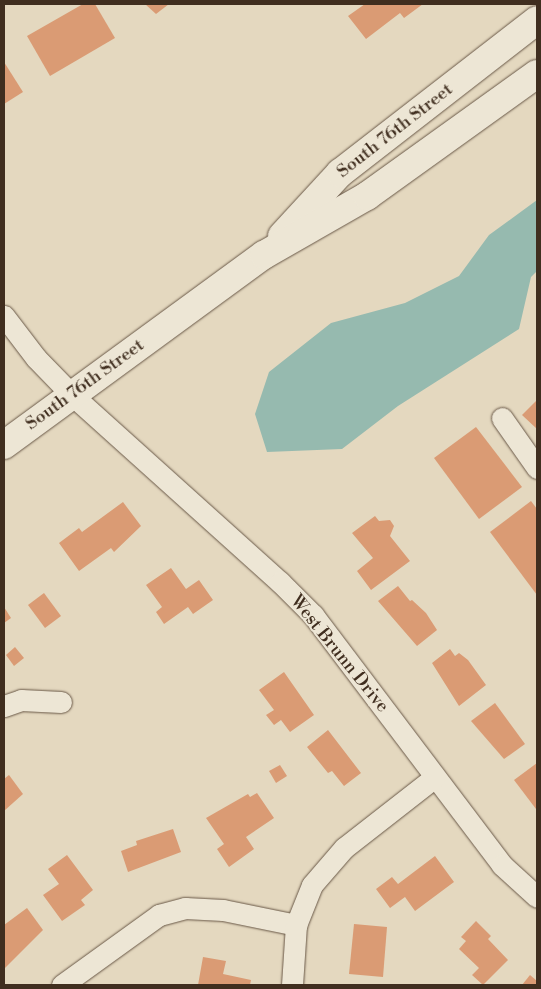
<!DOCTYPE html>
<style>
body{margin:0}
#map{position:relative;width:541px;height:989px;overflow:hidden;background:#e4d8bf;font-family:"Libre Bodoni",serif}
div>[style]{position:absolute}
.water>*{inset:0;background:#96baaf}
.building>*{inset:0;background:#da9b74}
.roads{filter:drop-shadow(0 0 1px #695847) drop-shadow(0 0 1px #695847)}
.street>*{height:21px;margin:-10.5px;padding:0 10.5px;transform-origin:10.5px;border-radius:10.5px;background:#ede6d5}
.secondary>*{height:28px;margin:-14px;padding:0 14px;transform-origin:14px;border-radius:14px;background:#ede6d5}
span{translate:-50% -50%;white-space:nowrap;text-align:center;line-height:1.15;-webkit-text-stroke:4px #ede6d5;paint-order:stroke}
.street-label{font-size:18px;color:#402e1f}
.frame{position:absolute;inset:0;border:5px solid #402e1f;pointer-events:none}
</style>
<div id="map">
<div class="water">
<div style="clip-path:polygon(537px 200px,537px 271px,531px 277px,519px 329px,398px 406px,342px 449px,267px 452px,255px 414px,269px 372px,331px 323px,405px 303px,459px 276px,489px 235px)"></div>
</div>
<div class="building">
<div style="clip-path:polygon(83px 4px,95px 4px,115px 38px,50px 76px,27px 36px)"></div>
<div style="clip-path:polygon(145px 4px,169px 4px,156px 14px)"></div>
<div style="clip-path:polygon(365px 4px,423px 4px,404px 18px,400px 13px,366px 39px,348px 16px)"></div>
<div style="clip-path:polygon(4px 62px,23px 92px,4px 104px)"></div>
<div style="clip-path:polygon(537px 400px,537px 429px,522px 415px)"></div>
<div style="clip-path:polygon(476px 427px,522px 487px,479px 519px,434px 458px)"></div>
<div style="clip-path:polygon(531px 501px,537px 509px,537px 595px,490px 532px)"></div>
<div style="clip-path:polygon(123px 502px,141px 526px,114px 552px,111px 548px,79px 571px,59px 543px,79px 528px,82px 532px)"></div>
<div style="clip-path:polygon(375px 516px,379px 521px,390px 520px,394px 526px,390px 536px,410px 561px,371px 590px,357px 571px,373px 558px,352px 533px)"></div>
<div style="clip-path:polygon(171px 568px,186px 589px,199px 580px,213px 600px,193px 614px,188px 607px,164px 624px,156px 612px,162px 607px,146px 585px)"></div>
<div style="clip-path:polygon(398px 586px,410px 601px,412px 600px,426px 613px,437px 630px,417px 646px,378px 601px)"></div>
<div style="clip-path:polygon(44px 593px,61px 616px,45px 628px,28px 605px)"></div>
<div style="clip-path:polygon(4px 607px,11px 618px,4px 623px)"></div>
<div style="clip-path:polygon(15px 647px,24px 658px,14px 666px,6px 655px)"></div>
<div style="clip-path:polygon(450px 649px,455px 656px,459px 653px,468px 660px,486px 685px,459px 706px,432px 663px)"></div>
<div style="clip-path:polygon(284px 672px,314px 715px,290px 732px,281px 720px,274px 725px,266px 715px,274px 710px,259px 690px)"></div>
<div style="clip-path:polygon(495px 703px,525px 744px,504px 759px,471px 721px)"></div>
<div style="clip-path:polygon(328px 730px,361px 773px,344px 786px,332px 771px,328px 773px,307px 747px)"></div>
<div style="clip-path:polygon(537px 763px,537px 808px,536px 809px,514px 780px)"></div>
<div style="clip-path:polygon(280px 765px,287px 776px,276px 783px,269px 771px)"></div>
<div style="clip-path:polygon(9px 775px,23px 794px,4px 811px,4px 779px)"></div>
<div style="clip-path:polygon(257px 793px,274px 818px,246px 837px,254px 849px,229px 867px,217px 849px,224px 844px,206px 818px,248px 794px,250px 797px)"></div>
<div style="clip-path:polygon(173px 829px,181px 852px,128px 872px,121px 851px,137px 845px,136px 841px)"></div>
<div style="clip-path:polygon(67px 855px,93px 890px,81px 900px,85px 905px,62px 921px,43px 895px,59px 884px,48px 869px)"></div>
<div style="clip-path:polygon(435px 856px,454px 882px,415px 911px,405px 897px,390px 908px,376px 889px,392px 877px,398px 884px)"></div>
<div style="clip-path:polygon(27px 908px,43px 930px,4px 969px,4px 925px)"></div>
<div style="clip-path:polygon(476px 921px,491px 936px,488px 939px,508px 960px,483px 985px,472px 975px,479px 968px,459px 949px,466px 941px,461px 937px)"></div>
<div style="clip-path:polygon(354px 924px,387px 927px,383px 977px,349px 974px)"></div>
<div style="clip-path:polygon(203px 957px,226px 961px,223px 974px,251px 980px,250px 985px,198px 985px)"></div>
<div style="clip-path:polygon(530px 975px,537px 981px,537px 985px,522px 985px)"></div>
</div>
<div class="roads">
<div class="street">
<div style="left:4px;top:316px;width:53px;rotate:52.7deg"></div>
<div style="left:36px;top:358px;width:50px;rotate:45.8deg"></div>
<div style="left:71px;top:394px;width:281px;rotate:42deg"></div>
<div style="left:280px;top:582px;width:47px;rotate:45deg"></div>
<div style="left:313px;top:615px;width:313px;rotate:52.9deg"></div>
<div style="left:502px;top:865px;width:47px;rotate:42.4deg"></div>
<div style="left:502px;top:418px;width:61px;rotate:55deg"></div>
<div style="left:4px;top:706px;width:18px;rotate:-19deg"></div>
<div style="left:21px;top:700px;width:40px;rotate:2.9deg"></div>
<div style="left:62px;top:985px;width:120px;rotate:-35.8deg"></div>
<div style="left:159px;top:915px;width:27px;rotate:-15deg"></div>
<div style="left:185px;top:908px;width:38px;rotate:3deg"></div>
<div style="left:223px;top:910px;width:75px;rotate:11.6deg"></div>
<div style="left:292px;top:985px;width:60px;rotate:-86.2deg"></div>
<div style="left:296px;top:925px;width:43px;rotate:-68.2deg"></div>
<div style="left:312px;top:885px;width:49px;rotate:-49.1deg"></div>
<div style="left:344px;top:848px;width:115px;rotate:-38deg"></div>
</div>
<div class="secondary">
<div style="left:282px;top:236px;width:86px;rotate:-47.4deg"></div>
<div style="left:340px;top:173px;width:249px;rotate:-37.8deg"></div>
<div style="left:4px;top:445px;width:322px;rotate:-36.2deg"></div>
<div style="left:264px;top:255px;width:119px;rotate:-29.8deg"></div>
<div style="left:367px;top:196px;width:209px;rotate:-35.7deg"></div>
</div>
</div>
<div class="street-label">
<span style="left:395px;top:131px;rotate:-38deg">South 76th Street</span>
<span style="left:85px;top:385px;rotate:-36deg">South 76th Street</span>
<span style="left:339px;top:654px;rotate:51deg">West Brunn Drive</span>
</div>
<div class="frame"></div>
</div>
